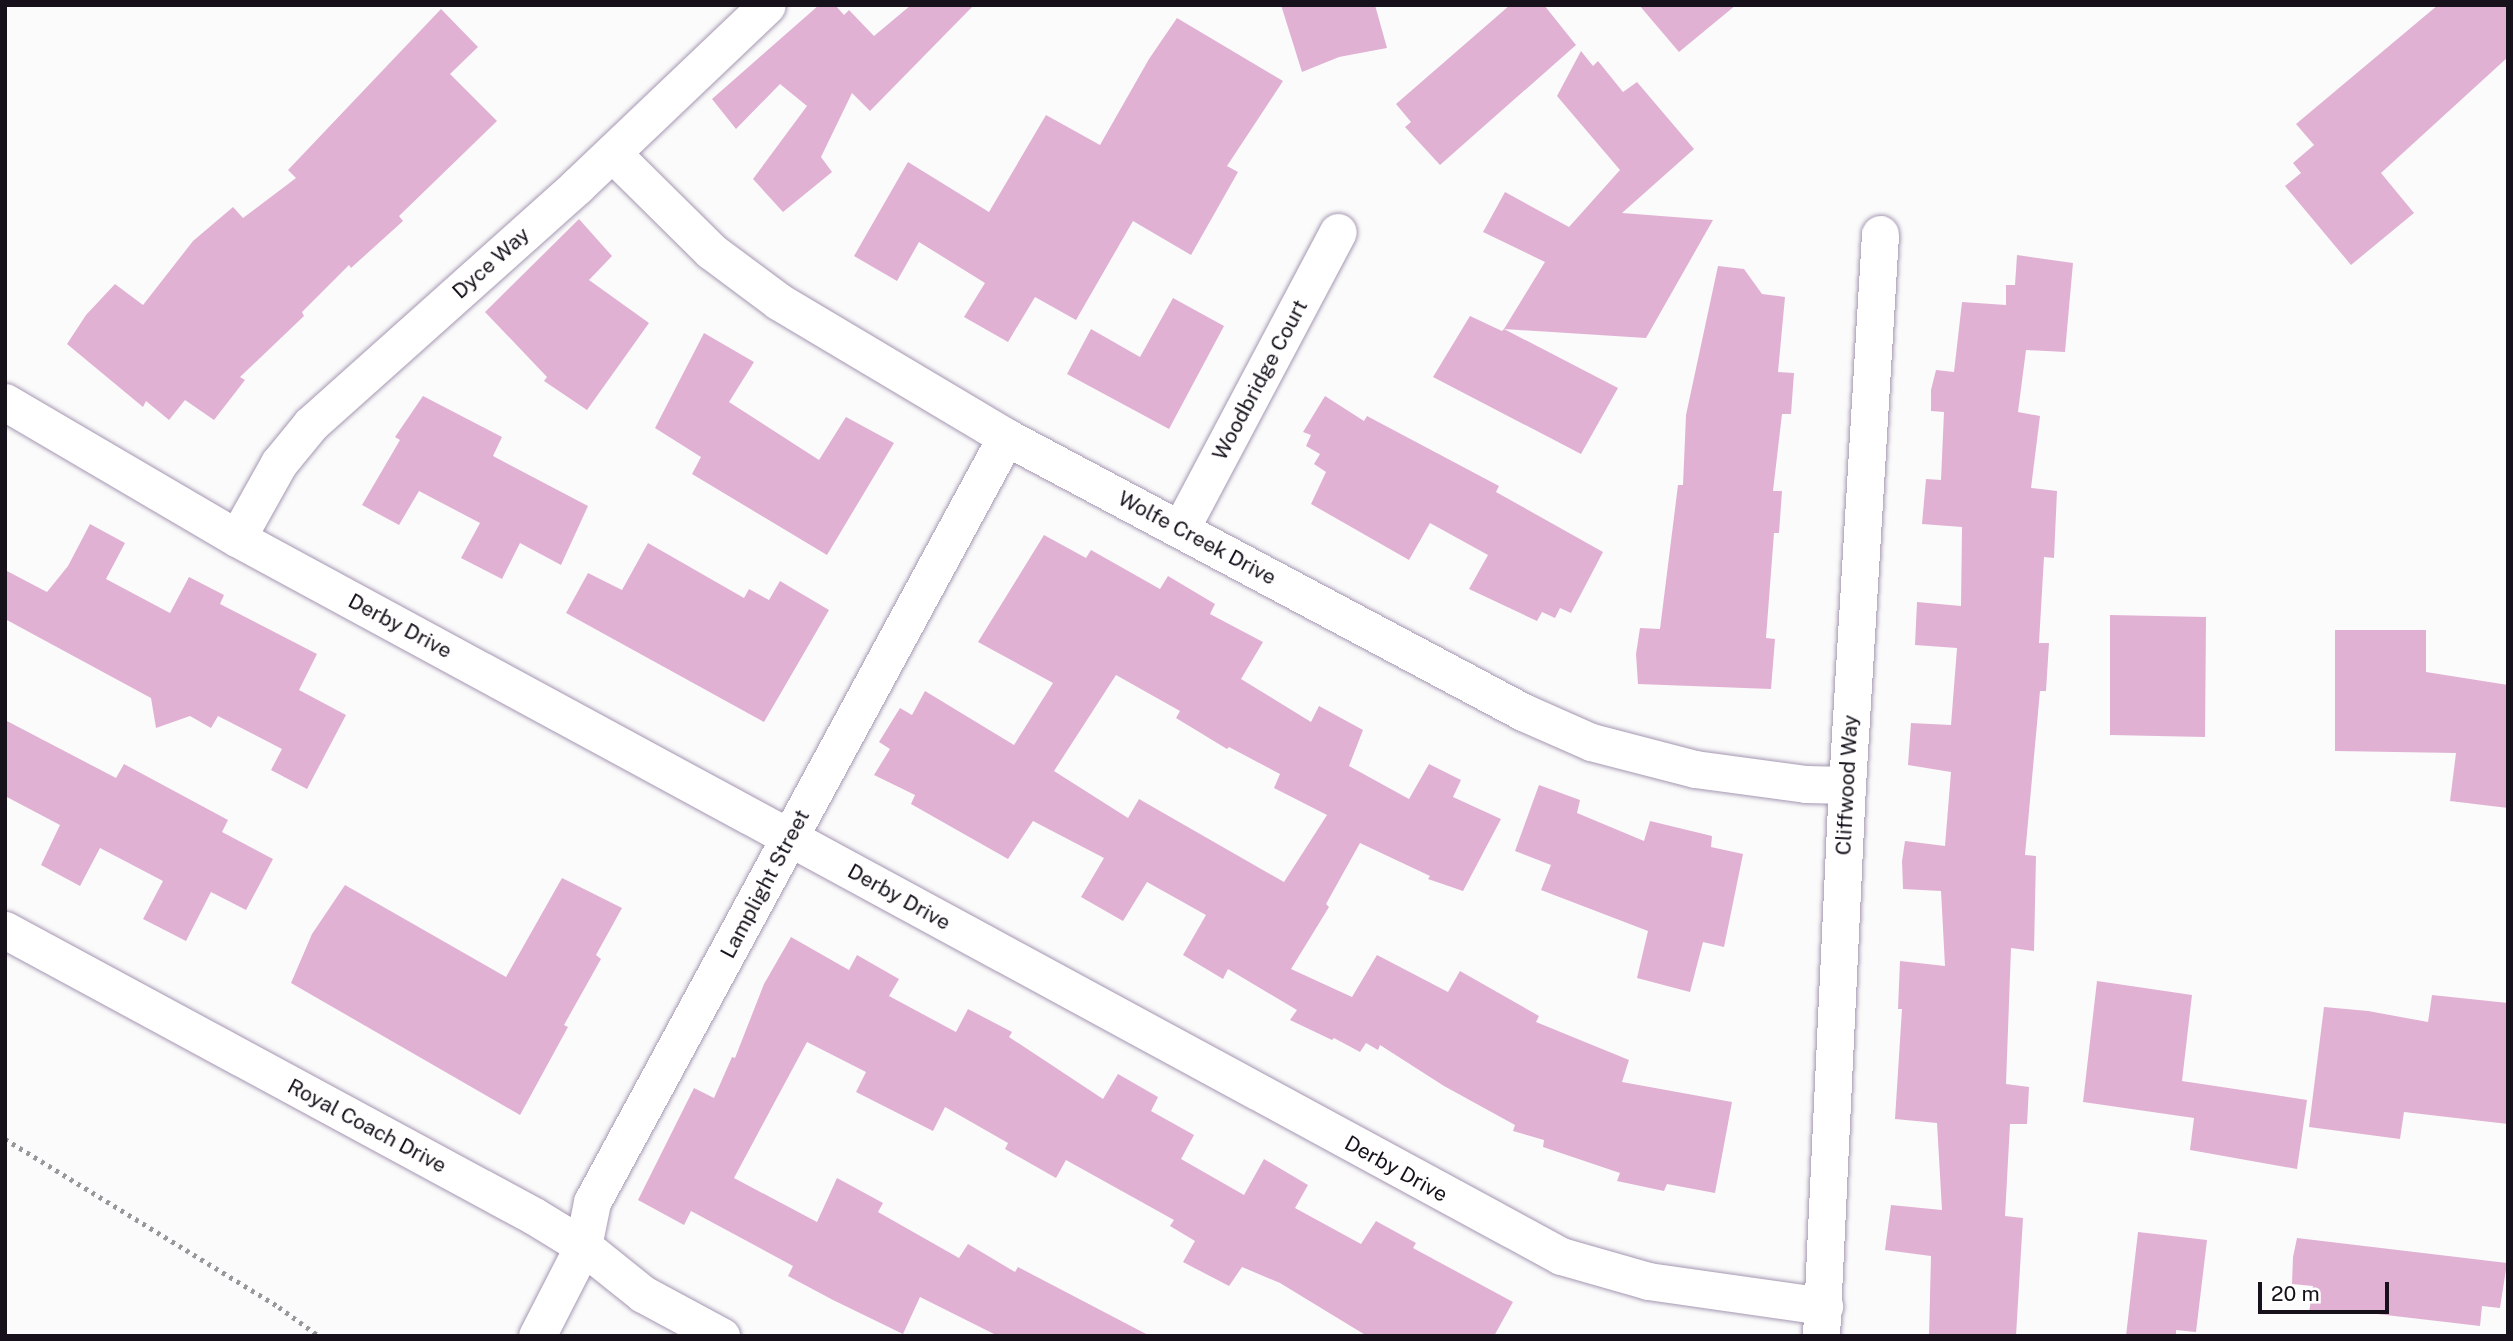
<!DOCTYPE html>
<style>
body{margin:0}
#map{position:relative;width:2513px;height:1341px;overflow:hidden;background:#fbfbfb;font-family:"Public Sans",sans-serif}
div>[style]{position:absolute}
.building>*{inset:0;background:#e1b1d4}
.path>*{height:4.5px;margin-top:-2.25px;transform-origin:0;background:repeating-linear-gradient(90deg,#9a979c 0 3.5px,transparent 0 8.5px)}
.roads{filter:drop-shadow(0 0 2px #a597b2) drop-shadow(0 0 2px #a597b2)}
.minor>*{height:37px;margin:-18.5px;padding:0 18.5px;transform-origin:18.5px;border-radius:18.5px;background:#fff}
span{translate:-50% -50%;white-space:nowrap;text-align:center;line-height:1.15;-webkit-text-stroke:5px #fff;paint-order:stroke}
.street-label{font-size:21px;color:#16111b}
.frame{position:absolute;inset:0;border:7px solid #16111b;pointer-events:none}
.scale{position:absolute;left:2258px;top:1282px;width:131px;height:32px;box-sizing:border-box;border:4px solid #16111b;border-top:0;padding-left:9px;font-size:21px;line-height:24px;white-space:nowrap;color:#16111b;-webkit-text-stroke:5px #fff;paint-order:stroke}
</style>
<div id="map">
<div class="building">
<div style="clip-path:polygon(819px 5px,835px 5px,844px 15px,849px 10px,874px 36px,911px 5px,974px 5px,870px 111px,852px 93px,821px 157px,832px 172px,783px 212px,753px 179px,807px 106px,780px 84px,736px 129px,712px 99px)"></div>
<div style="clip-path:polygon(1281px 5px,1375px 5px,1387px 48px,1339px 57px,1302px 72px)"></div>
<div style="clip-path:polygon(1510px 5px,1544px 5px,1576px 45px,1440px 165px,1405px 127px,1411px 122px,1396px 104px)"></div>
<div style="clip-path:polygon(1639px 5px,1736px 5px,1679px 52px)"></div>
<div style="clip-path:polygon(2438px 5px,2508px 5px,2508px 57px,2381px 173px,2414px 213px,2351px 265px,2285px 186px,2301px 173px,2293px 163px,2314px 145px,2296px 124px)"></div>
<div style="clip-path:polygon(441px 9px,478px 47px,450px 74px,497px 121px,399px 216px,403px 221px,351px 268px,349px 265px,302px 312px,304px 316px,240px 377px,245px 380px,214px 420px,185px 400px,169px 420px,146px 401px,143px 407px,67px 344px,86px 315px,115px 284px,143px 305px,193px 241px,233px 207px,243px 218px,296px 178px,288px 170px)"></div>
<div style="clip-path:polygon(1177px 18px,1283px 81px,1227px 166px,1238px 172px,1191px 255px,1133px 221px,1076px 320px,1035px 297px,1008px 342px,964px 317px,985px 283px,919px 242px,897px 281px,854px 256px,908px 162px,989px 212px,1046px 115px,1100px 145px,1149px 59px)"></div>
<div style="clip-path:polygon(1581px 51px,1593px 66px,1598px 61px,1623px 92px,1637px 82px,1694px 149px,1622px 213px,1713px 220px,1646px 338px,1504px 329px,1545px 262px,1483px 232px,1505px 192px,1569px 227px,1620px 170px,1557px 96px)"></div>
<div style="clip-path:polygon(579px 219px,612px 256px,589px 280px,649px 323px,587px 410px,544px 381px,547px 377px,485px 312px)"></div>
<div style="clip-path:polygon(2017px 255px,2073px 263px,2065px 352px,2026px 350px,2018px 412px,2040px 416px,2031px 488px,2057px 491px,2054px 558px,2044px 557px,2039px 643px,2049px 643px,2046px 691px,2040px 691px,2025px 855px,2036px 856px,2034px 951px,2011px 948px,2006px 1084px,2029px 1087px,2027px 1124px,2010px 1124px,2005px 1216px,2023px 1218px,2016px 1336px,1929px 1336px,1931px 1256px,1885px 1250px,1891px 1205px,1942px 1210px,1937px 1123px,1895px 1119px,1902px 1009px,1898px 1009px,1900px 961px,1945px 966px,1941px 891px,1903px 889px,1902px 861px,1905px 841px,1945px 846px,1951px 772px,1908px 765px,1911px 723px,1951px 725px,1957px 648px,1915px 645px,1917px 602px,1961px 606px,1962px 527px,1922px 524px,1926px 479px,1941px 480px,1944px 412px,1931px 411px,1931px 390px,1936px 370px,1954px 372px,1962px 302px,2006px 305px,2006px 285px,2015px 285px)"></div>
<div style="clip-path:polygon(1718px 266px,1744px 269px,1762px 294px,1785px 297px,1778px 372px,1794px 373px,1791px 414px,1782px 414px,1773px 491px,1782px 491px,1779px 533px,1774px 533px,1766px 638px,1775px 639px,1771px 689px,1638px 684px,1636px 654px,1640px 628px,1660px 629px,1678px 485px,1683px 485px,1686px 415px)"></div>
<div style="clip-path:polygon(1173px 298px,1224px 326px,1169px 429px,1067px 374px,1091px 329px,1140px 357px)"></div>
<div style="clip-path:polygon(1470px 316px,1502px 331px,1504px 329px,1618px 388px,1581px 454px,1433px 377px)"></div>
<div style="clip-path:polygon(704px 333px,754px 362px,729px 402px,819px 460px,846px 417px,894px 443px,827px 555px,692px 474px,701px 457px,655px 428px)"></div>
<div style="clip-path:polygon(423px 396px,502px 437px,493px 456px,588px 506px,561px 565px,520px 543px,502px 579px,461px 558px,480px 523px,419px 491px,399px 525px,362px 505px,400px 440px,395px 437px)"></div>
<div style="clip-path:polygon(1325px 396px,1364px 421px,1367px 416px,1499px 486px,1496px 492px,1603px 552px,1571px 613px,1560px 608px,1555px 618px,1542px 612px,1537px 621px,1469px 589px,1488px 555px,1430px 523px,1409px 560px,1311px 504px,1326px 472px,1314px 464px,1320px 454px,1306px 446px,1311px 435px,1303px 432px)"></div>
<div style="clip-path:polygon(90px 524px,125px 543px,106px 579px,170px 613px,189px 577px,224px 595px,220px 604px,317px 654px,299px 690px,346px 715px,307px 789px,271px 770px,282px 749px,218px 716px,211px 728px,190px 716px,156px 728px,151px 698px,5px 619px,5px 570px,47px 592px,68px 566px)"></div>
<div style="clip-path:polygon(evenodd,1044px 535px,1086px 558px,1091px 550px,1160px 589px,1168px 576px,1215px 604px,1210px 614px,1263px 642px,1241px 679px,1311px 722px,1319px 706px,1363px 730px,1349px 766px,1409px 799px,1429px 764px,1461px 780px,1453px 797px,1501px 819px,1463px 891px,1428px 879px,1430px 876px,1360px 843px,1326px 904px,1329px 907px,1291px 969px,1352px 997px,1377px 955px,1448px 992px,1460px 971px,1539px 1016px,1536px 1022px,1629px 1060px,1622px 1082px,1732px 1102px,1715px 1193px,1667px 1184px,1664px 1191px,1617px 1181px,1620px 1173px,1543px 1147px,1544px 1140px,1513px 1131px,1515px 1125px,1444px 1086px,1380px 1045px,1378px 1050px,1366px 1043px,1360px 1052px,1334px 1038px,1332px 1040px,1290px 1020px,1297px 1010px,1228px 969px,1223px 979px,1183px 955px,1206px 915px,1147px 882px,1123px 921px,1081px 897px,1104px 858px,1033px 821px,1008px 859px,911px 804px,915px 795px,874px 775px,890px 749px,879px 742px,900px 708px,912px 715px,925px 691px,1014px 745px,1053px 683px,978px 642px,1044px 535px,1116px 675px,1180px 711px,1176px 718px,1227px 749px,1229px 747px,1280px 774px,1274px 788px,1327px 815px,1284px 882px,1139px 799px,1128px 818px,1054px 771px,1116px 675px)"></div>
<div style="clip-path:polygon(648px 543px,744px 598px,749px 589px,769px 600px,780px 581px,829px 610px,764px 722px,566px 613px,588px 573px,622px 590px)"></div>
<div style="clip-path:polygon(2110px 615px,2206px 617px,2205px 737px,2110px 735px)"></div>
<div style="clip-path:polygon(2335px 630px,2426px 630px,2426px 672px,2508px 685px,2508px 808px,2450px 801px,2456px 753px,2335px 751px)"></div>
<div style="clip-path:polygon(5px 720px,116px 778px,124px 764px,228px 820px,222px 832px,273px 859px,246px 910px,211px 892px,186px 941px,143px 919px,163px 881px,100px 848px,80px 886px,41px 865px,60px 825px,5px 796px)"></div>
<div style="clip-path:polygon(1539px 785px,1580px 800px,1577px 813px,1644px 841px,1650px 821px,1712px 836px,1711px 847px,1743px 854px,1724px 947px,1703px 942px,1690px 992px,1637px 978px,1648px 931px,1541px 890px,1551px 865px,1515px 851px)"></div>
<div style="clip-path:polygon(562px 878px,622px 908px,596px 955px,601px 959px,564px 1025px,568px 1027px,520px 1115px,291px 983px,312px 934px,345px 885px,506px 977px)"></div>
<div style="clip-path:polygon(791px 937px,849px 970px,857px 955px,899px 979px,889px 996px,956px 1032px,968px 1009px,1012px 1032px,1009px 1037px,1103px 1099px,1118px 1074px,1158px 1097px,1151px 1111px,1194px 1135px,1181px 1159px,1244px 1195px,1264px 1159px,1308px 1185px,1295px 1208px,1361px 1244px,1376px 1221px,1416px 1243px,1413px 1248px,1513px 1302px,1494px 1336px,1367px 1336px,1280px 1283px,1242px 1267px,1229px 1286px,1183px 1262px,1195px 1241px,1170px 1226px,1174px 1220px,1066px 1160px,1056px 1178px,1005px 1149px,1008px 1143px,945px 1107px,933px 1131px,856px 1092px,866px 1072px,807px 1042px,734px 1178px,817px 1222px,837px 1178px,883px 1203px,878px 1212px,959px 1258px,968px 1244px,1015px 1272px,1018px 1267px,1150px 1336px,998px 1336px,920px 1297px,903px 1334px,833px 1300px,788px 1276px,793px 1266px,691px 1211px,684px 1225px,638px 1200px,694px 1088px,714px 1098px,732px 1057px,735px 1058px,764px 984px)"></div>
<div style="clip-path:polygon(2097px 981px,2192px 995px,2182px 1081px,2307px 1100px,2297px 1169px,2190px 1150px,2194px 1118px,2083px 1102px)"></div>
<div style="clip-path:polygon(2432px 995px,2508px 1003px,2508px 1124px,2404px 1112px,2400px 1139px,2309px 1127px,2324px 1007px,2368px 1011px,2428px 1022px)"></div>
<div style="clip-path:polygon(2138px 1232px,2207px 1240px,2196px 1332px,2176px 1330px,2176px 1336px,2126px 1336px)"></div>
<div style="clip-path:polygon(2297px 1238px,2507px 1263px,2500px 1308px,2482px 1306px,2480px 1326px,2360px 1312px,2309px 1313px,2313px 1286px,2292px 1284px,2293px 1257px)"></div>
</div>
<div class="path">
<div style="left:5px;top:1139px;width:321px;rotate:31.5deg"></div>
<div style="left:279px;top:1307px;width:49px;rotate:35.9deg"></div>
</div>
<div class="roads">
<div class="minor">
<div style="left:612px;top:153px;width:139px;rotate:44.7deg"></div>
<div style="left:711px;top:251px;width:84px;rotate:36.7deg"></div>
<div style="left:778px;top:301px;width:265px;rotate:30.8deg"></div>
<div style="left:1006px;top:437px;width:586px;rotate:28.01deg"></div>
<div style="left:1523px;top:712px;width:74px;rotate:23.8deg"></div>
<div style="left:1591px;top:742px;width:107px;rotate:14.6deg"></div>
<div style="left:1695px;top:769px;width:112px;rotate:7.7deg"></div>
<div style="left:1806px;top:784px;width:41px;rotate:1.4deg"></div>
<div style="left:5px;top:402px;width:269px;rotate:30.4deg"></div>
<div style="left:237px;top:538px;width:1506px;rotate:28.47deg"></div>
<div style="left:1561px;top:1256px;width:91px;rotate:16deg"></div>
<div style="left:1648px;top:1281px;width:178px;rotate:8.1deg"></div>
<div style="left:1181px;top:528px;width:335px;rotate:-62.1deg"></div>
<div style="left:237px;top:538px;width:86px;rotate:-60.8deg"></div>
<div style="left:279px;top:463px;width:50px;rotate:-50.6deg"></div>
<div style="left:311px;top:424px;width:357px;rotate:-41.8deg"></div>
<div style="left:577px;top:186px;width:262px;rotate:-43.6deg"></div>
<div style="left:5px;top:930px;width:601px;rotate:28.4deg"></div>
<div style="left:534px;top:1216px;width:57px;rotate:31.5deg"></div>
<div style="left:583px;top:1246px;width:77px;rotate:38.7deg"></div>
<div style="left:643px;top:1294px;width:89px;rotate:28.3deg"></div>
<div style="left:537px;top:1336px;width:101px;rotate:-62.9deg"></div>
<div style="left:583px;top:1246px;width:45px;rotate:-78.4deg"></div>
<div style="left:592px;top:1202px;width:870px;rotate:-61.58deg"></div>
<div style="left:1821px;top:1336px;width:552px;rotate:-87.3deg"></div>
<div style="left:1847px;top:785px;width:552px;rotate:-86.57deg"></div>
</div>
</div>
<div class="street-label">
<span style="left:491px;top:263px;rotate:-42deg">Dyce Way</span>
<span style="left:1260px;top:380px;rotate:-62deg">Woodbridge Court</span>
<span style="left:1197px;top:538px;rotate:28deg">Wolfe Creek Drive</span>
<span style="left:400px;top:626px;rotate:28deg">Derby Drive</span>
<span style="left:1847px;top:785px;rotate:-87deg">Cliffwood Way</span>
<span style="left:765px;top:884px;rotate:-62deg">Lamplight Street</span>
<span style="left:899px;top:897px;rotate:29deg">Derby Drive</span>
<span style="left:367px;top:1126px;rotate:28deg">Royal Coach Drive</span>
<span style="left:1396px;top:1169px;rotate:29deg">Derby Drive</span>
</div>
<div class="frame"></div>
<div class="scale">20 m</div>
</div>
